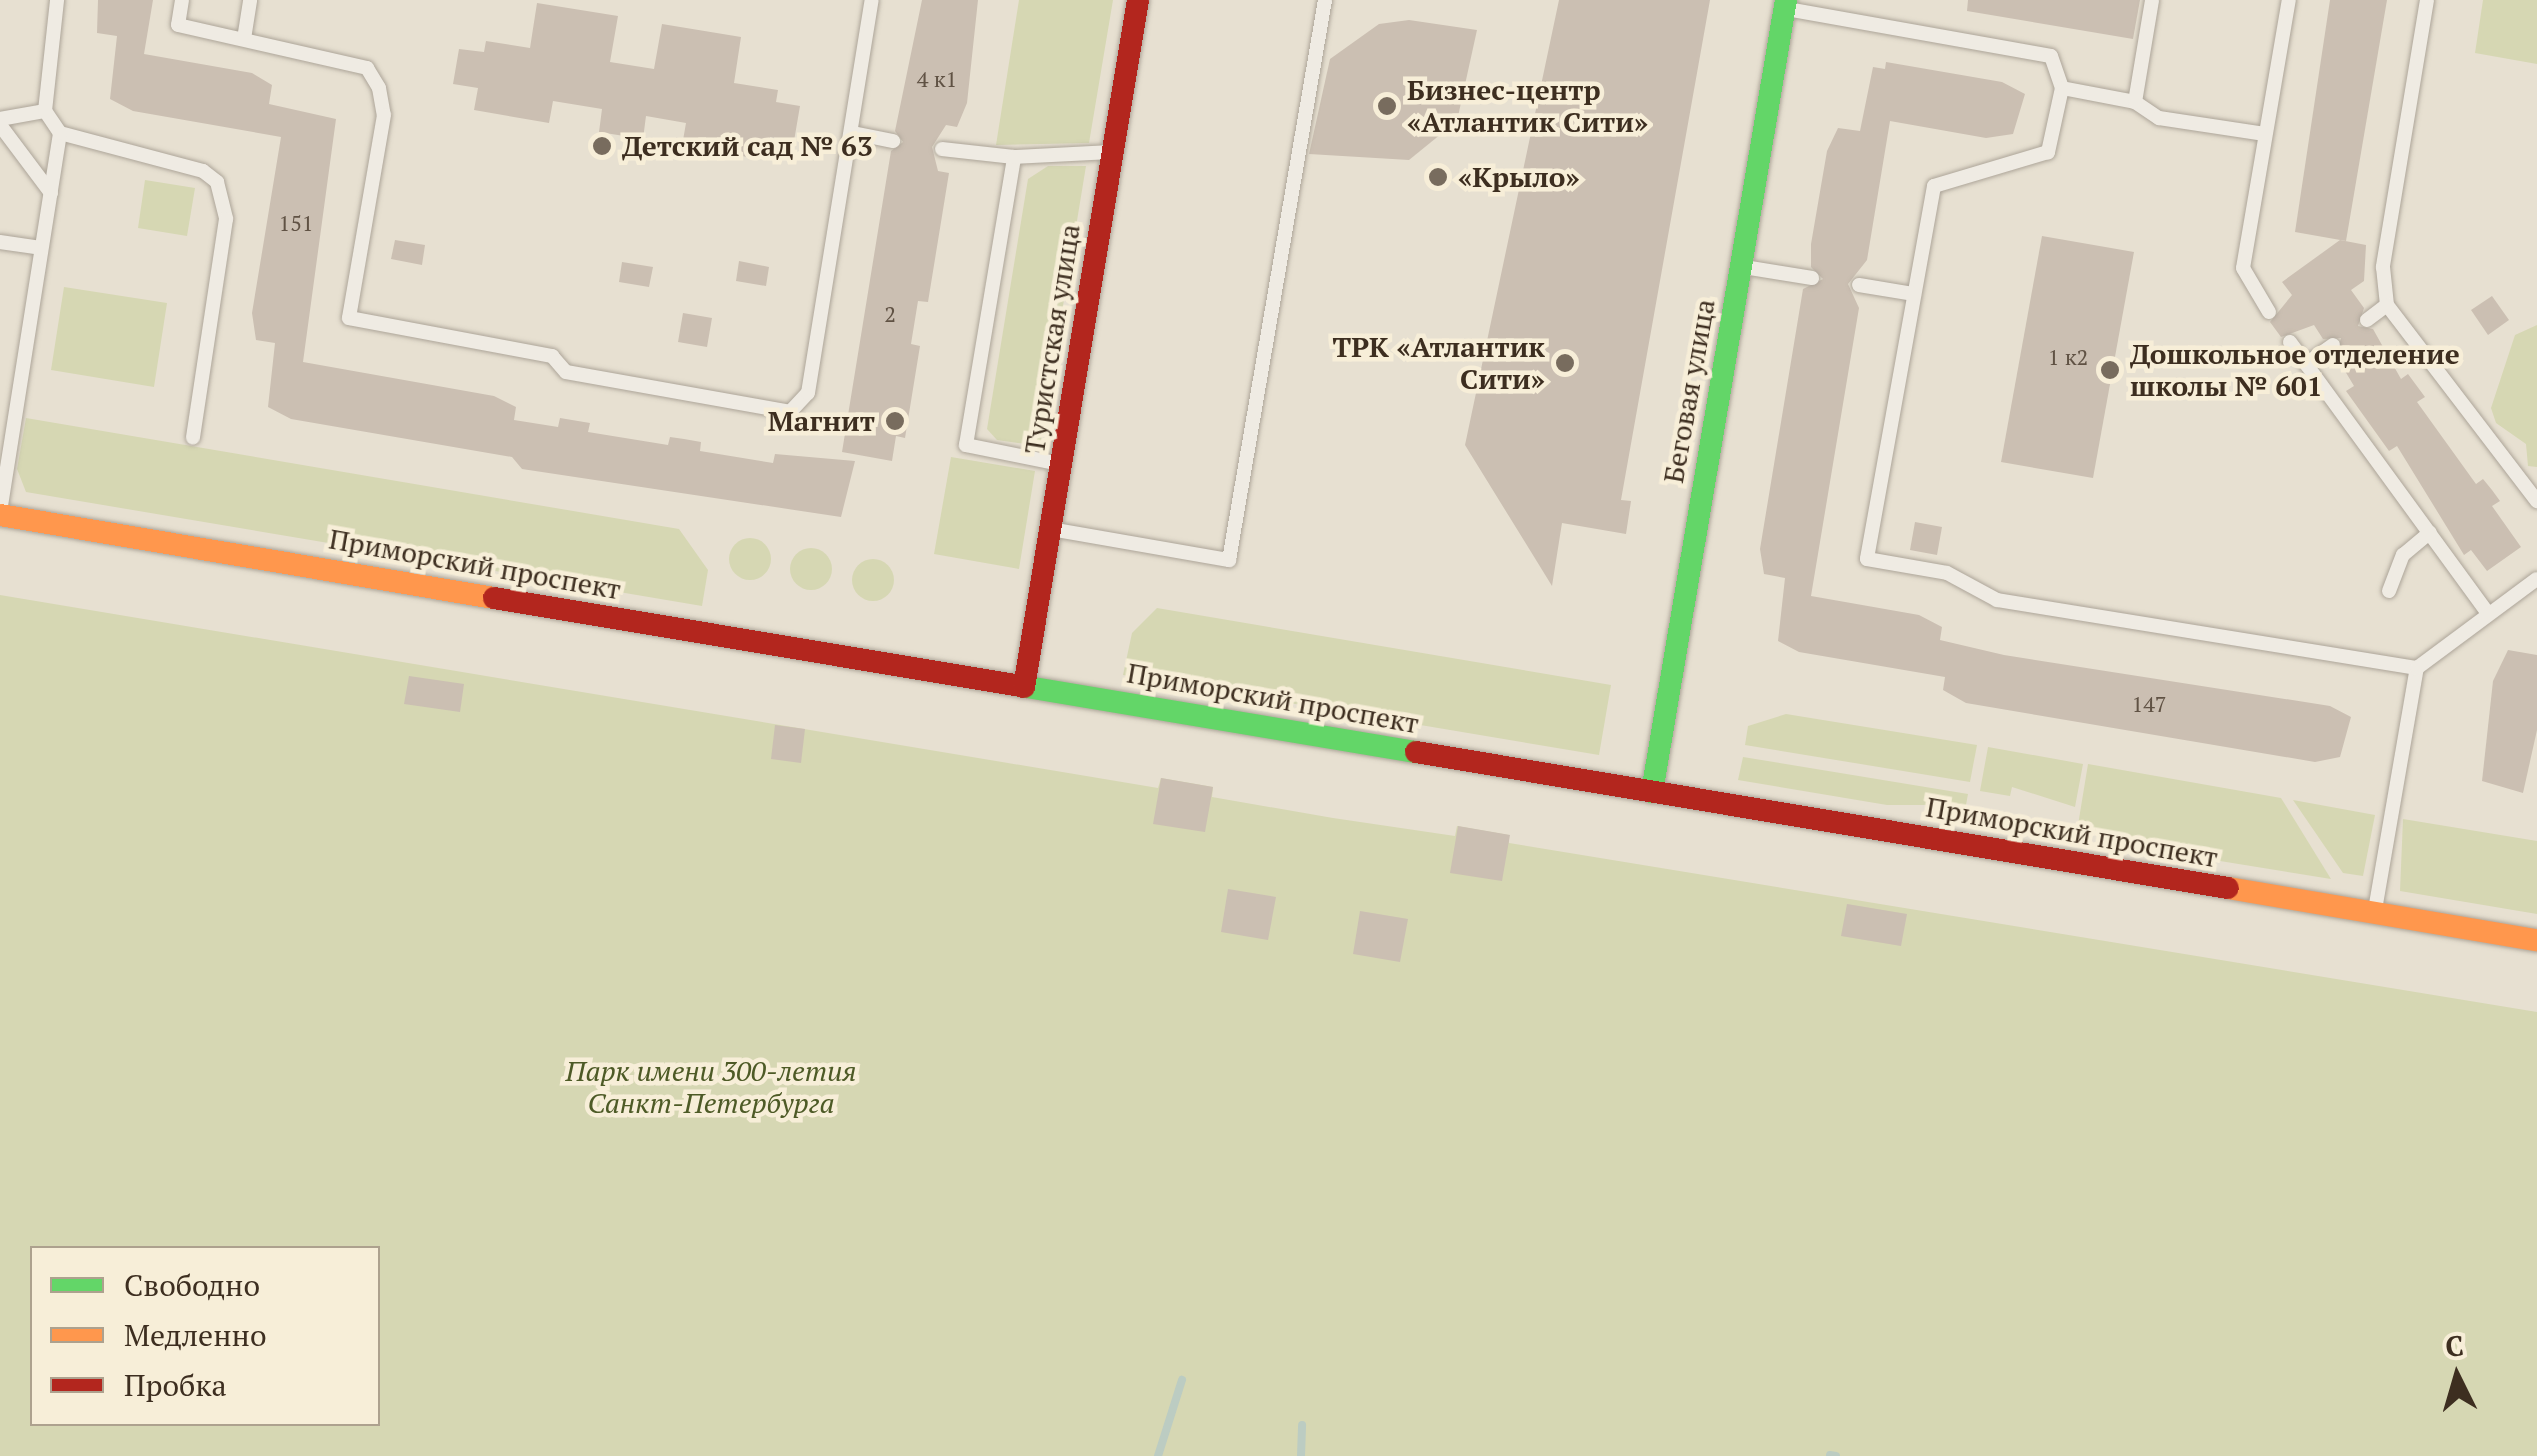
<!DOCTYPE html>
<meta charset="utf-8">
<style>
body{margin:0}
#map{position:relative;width:2537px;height:1456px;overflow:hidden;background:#e7e0d1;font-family:"PT Serif",serif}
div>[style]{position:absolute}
.green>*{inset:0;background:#d6d7b3}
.round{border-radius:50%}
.stream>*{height:8px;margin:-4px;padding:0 4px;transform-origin:4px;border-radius:4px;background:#bcccc2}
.building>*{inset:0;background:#cbbfb2}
.roads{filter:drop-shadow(0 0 2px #ada599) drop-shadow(0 0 2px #ada599)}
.lane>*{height:14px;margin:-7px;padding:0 7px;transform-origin:7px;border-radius:7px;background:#efebe3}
.fast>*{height:22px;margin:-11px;padding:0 11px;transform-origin:11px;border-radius:11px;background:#63d668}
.slow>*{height:22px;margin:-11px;padding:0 11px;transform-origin:11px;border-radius:11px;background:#ff974d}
.jam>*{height:22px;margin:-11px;padding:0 11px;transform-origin:11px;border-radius:11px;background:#b3261e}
.dots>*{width:28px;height:28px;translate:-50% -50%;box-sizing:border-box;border:5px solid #f7eed8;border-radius:50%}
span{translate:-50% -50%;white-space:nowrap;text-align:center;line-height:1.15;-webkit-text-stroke:9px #f7eed8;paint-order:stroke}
.number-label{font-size:22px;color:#605244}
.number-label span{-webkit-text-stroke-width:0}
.poi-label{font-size:28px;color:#3d2e20;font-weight:700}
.left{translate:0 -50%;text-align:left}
.right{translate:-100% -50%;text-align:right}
.street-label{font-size:28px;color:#3d2e20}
.park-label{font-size:28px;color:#4d5a26;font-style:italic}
.legend{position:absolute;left:30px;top:1246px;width:350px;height:180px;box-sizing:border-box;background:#f7eed8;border:2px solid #ada18e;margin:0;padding:12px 18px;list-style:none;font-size:30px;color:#3d2e20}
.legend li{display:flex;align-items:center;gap:20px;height:50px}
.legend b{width:50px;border:2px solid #ada18e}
.north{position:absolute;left:2407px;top:1326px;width:100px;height:100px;-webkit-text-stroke:8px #f7eed8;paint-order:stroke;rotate:355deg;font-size:28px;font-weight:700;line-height:40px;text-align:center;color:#3d2e20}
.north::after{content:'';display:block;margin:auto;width:35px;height:45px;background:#3d2e20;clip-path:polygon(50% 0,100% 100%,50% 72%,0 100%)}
</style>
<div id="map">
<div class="green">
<div style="clip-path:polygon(1019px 0,1113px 0,1089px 143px,996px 145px)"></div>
<div style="clip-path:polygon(2483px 0,2537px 0,2537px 64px,2475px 53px)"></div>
<div style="clip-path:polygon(1048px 166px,1086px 166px,1040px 446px,997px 440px,987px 429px,1028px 179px)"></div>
<div style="clip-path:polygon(145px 180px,195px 188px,187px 236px,138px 228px)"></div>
<div style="clip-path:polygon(64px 287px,167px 303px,154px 387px,51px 370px)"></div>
<div style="clip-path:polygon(2537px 325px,2537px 467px,2528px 466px,2526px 444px,2496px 423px,2491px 408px,2515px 335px)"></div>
<div style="clip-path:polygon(26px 418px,679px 529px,708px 570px,702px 606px,26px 492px,17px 469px)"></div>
<div style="clip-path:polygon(951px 457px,1035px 471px,1019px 569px,934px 554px)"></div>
<div class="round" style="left:729px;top:538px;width:42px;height:42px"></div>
<div class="round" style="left:790px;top:548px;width:42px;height:42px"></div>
<div class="round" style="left:852px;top:559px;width:42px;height:42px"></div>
<div style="clip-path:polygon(evenodd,0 595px,1158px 788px,1161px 778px,1213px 787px,1212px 797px,1333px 818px,1455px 836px,1457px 826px,1509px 835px,1509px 843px,2537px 1012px,2537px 1456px,0 1456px,0 595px,32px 1248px,378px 1248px,378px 1424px,32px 1424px,32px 1248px)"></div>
<div style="clip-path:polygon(1157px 608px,1611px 685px,1599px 755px,1123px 675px,1132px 633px)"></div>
<div style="clip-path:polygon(1786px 714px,1977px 745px,1970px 782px,1745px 745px,1748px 726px)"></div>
<div style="clip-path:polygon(1988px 747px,2083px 764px,2075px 807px,2012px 787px,2010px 796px,1980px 791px)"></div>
<div style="clip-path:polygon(1743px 757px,1968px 794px,1966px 805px,1887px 805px,1738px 780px)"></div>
<div style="clip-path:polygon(2088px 764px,2281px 798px,2331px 879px,2152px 850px,2078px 825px)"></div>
<div style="clip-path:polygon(2293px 800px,2375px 815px,2363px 876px,2343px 873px)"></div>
<div style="clip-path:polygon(2403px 819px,2537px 841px,2537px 914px,2400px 891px)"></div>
</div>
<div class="stream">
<div style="left:1830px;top:1455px;width:6px;rotate:9deg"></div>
<div style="left:1158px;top:1456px;width:80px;rotate:-72.5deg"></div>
<div style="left:1301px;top:1456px;width:31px;rotate:-88deg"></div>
</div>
<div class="building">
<div style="clip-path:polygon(98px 0,153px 0,144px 54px,252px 73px,272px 85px,269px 104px,336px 119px,303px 362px,494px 396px,516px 407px,514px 420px,558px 427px,560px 418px,590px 423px,588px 432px,668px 445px,670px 437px,684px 439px,701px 442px,700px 451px,773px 463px,775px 454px,855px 461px,841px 517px,522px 469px,512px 457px,291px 419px,268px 407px,275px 343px,256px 340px,252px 313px,281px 137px,133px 111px,110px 99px,117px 36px,97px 33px)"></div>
<div style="clip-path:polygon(922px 0,978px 0,967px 103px,957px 127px,946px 125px,932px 147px,938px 171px,949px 173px,928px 302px,918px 301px,911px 344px,920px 346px,905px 438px,896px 436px,892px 461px,842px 452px,891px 151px,903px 142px,895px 131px)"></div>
<div style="clip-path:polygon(1559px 0,1710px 0,1621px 500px,1631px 501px,1626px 534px,1562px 523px,1552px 586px,1465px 445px)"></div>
<div style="clip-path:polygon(1968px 0,2140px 0,2133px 39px,1967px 11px)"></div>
<div style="clip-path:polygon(2330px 0,2387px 0,2346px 241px,2295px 232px)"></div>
<div style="clip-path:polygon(537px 3px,618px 16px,610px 62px,654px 69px,662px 24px,741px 37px,734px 83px,778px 90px,776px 102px,800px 106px,794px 141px,770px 137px,766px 160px,682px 146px,686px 123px,646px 116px,643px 139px,599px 132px,602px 109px,553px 101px,549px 123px,474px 110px,478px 88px,453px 84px,459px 49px,484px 52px,486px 41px,530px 48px)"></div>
<div style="clip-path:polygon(1409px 20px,1477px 30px,1457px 121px,1409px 160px,1309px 154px,1330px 59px,1379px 24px)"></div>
<div style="clip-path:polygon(1886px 62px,2002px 82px,2025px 94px,2013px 134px,1986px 138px,1890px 121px,1867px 260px,1848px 284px,1859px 308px,1811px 596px,1919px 615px,1942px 627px,1940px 640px,2004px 655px,2330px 706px,2351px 717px,2340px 757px,2315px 762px,1966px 703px,1943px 690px,1945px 677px,1799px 652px,1778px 641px,1785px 578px,1764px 574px,1760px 549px,1803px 289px,1823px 279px,1811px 267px,1811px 244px,1827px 151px,1838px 128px,1860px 131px,1873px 67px,1885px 69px)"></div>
<div style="clip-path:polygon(2042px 236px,2134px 252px,2093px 478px,2001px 462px)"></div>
<div style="clip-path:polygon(395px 240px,425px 245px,422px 265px,391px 259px)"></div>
<div style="clip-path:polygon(2340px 240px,2366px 245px,2364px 281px,2351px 290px,2364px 308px,2358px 326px,2373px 329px,2401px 379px,2408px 374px,2425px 397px,2417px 402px,2476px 484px,2483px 479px,2492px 490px,2500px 501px,2492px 506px,2521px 547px,2487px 571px,2471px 550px,2464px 555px,2397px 446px,2389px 451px,2346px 391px,2354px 386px,2336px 356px,2341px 338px,2323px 339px,2314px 325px,2281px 337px,2270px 322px,2292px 295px,2282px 282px)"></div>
<div style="clip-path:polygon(739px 261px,769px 267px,766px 286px,736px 281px)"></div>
<div style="clip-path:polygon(622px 262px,653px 267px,649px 287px,619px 282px)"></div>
<div style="clip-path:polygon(2492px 296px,2509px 320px,2488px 335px,2471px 310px)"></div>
<div style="clip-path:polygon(683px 313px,712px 318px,707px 347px,678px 342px)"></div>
<div style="clip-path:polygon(1915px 522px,1942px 527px,1937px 555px,1910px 550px)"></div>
<div style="clip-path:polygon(2508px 650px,2537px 655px,2537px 730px,2523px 793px,2482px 781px,2493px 681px)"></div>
<div style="clip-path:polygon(409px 676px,464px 684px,460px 712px,404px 704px)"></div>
<div style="clip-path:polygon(775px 725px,805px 729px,801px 763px,771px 759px)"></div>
<div style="clip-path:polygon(1161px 778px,1213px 787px,1205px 832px,1153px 824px)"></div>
<div style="clip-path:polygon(1458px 826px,1510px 835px,1502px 881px,1450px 873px)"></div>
<div style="clip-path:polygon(1228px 889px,1276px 897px,1268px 940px,1221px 932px)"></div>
<div style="clip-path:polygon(1847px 904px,1907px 914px,1901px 946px,1841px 936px)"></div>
<div style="clip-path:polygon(1360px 911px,1408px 919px,1400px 962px,1353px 954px)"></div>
</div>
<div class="roads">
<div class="lane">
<div style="left:182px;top:0;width:25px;rotate:99deg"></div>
<div style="left:178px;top:25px;width:194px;rotate:12.8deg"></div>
<div style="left:367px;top:68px;width:23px;rotate:59deg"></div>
<div style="left:379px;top:88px;width:27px;rotate:80deg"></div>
<div style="left:384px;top:115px;width:206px;rotate:99.8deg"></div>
<div style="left:349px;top:318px;width:207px;rotate:10.6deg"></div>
<div style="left:552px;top:356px;width:21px;rotate:49deg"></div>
<div style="left:566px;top:372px;width:228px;rotate:10.1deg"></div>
<div style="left:790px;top:412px;width:26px;rotate:-47deg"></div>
<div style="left:808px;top:393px;width:398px;rotate:-80.8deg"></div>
<div style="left:2427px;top:0;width:271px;rotate:99.4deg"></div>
<div style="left:2383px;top:267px;width:38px;rotate:84deg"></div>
<div style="left:2387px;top:305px;width:247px;rotate:52.6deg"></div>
<div style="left:1787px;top:9px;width:268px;rotate:10.1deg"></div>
<div style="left:2051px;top:56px;width:34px;rotate:71deg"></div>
<div style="left:2062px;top:88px;width:66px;rotate:102.3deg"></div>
<div style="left:2048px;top:152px;width:119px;rotate:163.4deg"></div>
<div style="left:1934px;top:186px;width:379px;rotate:100.2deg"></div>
<div style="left:1867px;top:559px;width:81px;rotate:9.9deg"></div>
<div style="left:1947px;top:573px;width:57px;rotate:28.4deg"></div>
<div style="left:1997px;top:600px;width:425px;rotate:9.2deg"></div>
<div style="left:244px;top:39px;width:39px;rotate:-81deg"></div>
<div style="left:2062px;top:88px;width:74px;rotate:10.9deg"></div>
<div style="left:2135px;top:102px;width:29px;rotate:34deg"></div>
<div style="left:2159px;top:118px;width:107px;rotate:8.6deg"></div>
<div style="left:2135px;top:102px;width:103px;rotate:-80.5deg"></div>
<div style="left:0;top:119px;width:46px;rotate:-10.1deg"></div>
<div style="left:0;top:125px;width:85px;rotate:53.1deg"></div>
<div style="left:60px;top:133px;width:148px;rotate:14.9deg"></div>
<div style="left:203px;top:171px;width:18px;rotate:38deg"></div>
<div style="left:217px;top:182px;width:38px;rotate:76deg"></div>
<div style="left:226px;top:219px;width:221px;rotate:98.6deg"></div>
<div style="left:853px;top:133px;width:41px;rotate:11.3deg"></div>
<div style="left:942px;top:149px;width:72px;rotate:6.3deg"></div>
<div style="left:0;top:242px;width:41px;rotate:8.3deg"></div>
<div style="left:1744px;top:267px;width:69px;rotate:9.2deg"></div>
<div style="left:1859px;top:285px;width:56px;rotate:9.3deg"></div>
<div style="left:2269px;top:312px;width:51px;rotate:-120.6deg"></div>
<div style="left:2243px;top:268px;width:272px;rotate:-80.3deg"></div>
<div style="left:2367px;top:320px;width:25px;rotate:-37deg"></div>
<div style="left:2290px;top:342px;width:336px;rotate:53.9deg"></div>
<div style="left:2306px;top:364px;width:33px;rotate:-35deg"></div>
<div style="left:1060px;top:464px;width:96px;rotate:-168.6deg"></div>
<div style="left:966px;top:445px;width:292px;rotate:-80.5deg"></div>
<div style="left:1014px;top:157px;width:95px;rotate:-3deg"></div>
<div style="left:0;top:512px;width:384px;rotate:-81deg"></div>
<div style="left:60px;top:133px;width:27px;rotate:-124deg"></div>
<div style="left:45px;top:111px;width:112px;rotate:-83.8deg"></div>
<div style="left:1051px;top:529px;width:181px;rotate:9.9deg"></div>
<div style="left:1229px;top:560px;width:568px;rotate:-80.27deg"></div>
<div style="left:2389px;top:591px;width:39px;rotate:-69deg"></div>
<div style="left:2403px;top:555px;width:35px;rotate:-40deg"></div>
<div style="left:2375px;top:910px;width:246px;rotate:-80.2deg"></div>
<div style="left:2417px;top:668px;width:149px;rotate:-36.6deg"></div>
</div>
<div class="fast">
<div style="left:1021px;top:686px;width:400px;rotate:9.5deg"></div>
<div style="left:1652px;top:792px;width:803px;rotate:-80.4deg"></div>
</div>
<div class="slow">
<div style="left:0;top:515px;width:501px;rotate:9.54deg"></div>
<div style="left:2228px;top:888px;width:313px;rotate:9.6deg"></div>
</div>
<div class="jam">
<div style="left:494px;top:598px;width:534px;rotate:9.48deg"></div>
<div style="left:1024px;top:687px;width:696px;rotate:-80.58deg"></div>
<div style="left:1416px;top:752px;width:823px;rotate:9.51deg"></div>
</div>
</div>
<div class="dots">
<div style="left:1387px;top:106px;background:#786c5e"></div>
<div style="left:602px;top:146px;background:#786c5e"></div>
<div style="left:1438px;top:177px;background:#786c5e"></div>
<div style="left:1565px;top:363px;background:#786c5e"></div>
<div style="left:2110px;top:370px;background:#786c5e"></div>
<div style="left:895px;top:421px;background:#786c5e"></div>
</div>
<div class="number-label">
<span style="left:937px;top:79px">4 к1</span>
<span style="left:296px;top:223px">151</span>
<span style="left:890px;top:314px">2</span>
<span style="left:2068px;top:357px">1 к2</span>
<span style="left:2149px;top:704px">147</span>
</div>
<div class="poi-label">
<span class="left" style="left:1407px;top:106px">Бизнес-центр<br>«Атлантик Сити»</span>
<span class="left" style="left:622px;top:146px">Детский сад № 63</span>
<span class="left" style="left:1458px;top:177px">«Крыло»</span>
<span class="right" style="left:1545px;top:363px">ТРК «Атлантик<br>Сити»</span>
<span class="left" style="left:2130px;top:370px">Дошкольное отделение<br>школы № 601</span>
<span class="right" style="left:875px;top:421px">Магнит</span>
</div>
<div class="street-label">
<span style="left:1052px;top:339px;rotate:-81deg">Туристская улица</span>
<span style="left:1689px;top:391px;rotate:-80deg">Беговая улица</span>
<span style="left:475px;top:564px;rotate:10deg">Приморский проспект</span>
<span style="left:1273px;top:698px;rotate:10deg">Приморский проспект</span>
<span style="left:2072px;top:832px;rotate:10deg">Приморский проспект</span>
</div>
<div class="park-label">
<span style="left:711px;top:1087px">Парк имени 300-летия<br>Санкт-Петербурга</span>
</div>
<ul class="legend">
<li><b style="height:12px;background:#63d668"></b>Свободно</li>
<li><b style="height:12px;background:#ff974d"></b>Медленно</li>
<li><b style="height:12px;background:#b3261e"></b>Пробка</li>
</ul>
<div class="north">С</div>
</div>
